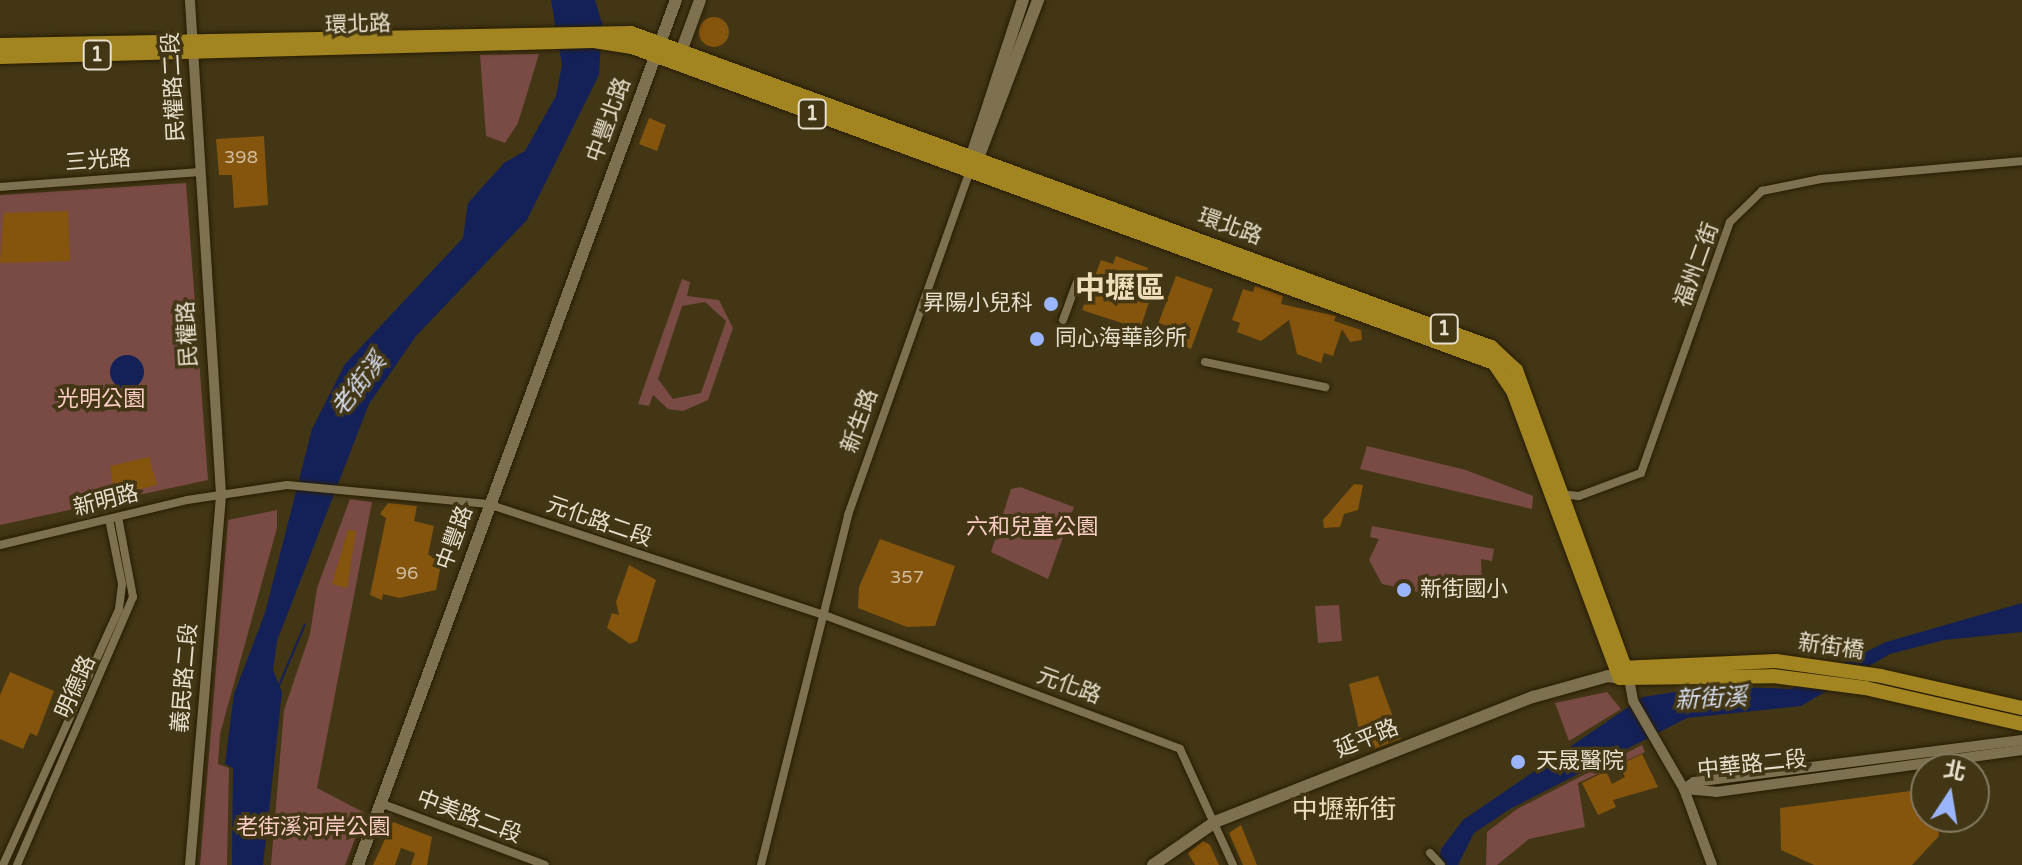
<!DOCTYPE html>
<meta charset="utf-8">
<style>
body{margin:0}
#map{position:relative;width:2022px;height:865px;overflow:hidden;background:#423615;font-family:"Varela Round","Noto Sans TC",sans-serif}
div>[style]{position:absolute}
.green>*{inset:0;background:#794b44}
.water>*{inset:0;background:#142159}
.round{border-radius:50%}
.stream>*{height:2px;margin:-1px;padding:0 1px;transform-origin:1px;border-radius:1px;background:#142159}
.building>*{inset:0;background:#85540d}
.roads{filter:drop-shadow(0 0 2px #281d00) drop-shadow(0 0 2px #281d00)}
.minor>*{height:8px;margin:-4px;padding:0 4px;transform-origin:4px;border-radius:4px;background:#7e714f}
.tertiary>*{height:10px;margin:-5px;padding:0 5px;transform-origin:5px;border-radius:5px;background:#7e714f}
.secondary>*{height:12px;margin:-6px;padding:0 6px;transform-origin:6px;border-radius:6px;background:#7e714f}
.primary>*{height:14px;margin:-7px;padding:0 7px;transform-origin:7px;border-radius:7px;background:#a28520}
.dots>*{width:22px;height:22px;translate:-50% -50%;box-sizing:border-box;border:4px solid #423615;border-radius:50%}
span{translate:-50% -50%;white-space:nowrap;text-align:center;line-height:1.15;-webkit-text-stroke:7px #423615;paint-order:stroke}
.number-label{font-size:18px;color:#cfbd9e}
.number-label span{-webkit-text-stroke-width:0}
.shield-label span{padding:2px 6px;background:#423615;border:2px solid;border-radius:6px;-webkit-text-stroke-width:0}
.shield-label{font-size:20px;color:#e8e0ce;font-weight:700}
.street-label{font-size:22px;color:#e8e0ce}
.poi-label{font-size:22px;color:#e8e0ce}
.right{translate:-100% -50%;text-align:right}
.left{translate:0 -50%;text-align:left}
.park-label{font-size:22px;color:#faccc5}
.water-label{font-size:24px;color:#d5ddef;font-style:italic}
.quarter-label{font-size:26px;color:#eddeb9}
.district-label{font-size:30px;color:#eddeb9;font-weight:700}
.north{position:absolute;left:1910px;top:753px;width:80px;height:80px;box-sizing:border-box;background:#423615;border:2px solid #847a5f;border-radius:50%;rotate:12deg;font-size:22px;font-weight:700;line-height:32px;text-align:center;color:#e8e0ce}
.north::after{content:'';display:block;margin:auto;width:28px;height:36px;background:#9bb5fd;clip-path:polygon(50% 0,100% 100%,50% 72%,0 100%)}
</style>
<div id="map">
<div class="green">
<div style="clip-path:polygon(539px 54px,518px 123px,505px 143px,486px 136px,480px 55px)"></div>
<div style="clip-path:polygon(186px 183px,208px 480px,0 525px,0 195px)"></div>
<div style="clip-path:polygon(evenodd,682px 279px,690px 282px,687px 296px,719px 300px,733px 328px,708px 400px,683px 411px,668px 409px,653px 395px,649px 406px,638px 404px,682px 279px,705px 302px,726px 321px,701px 393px,673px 399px,658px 379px,682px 306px,705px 302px)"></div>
<div style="clip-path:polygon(1367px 446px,1466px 470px,1533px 496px,1532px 509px,1360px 469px)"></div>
<div style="clip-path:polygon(1020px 487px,1074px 507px,1048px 579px,991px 552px,1011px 489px)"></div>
<div style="clip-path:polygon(350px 499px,372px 502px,317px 788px,365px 813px,345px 865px,271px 865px,284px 710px,310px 634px,317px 588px)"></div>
<div style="clip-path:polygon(277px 510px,277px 528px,220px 734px,218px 764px,229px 768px,227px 865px,200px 865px,228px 520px)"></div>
<div style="clip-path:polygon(1372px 526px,1494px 549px,1492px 561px,1481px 559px,1482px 586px,1470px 598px,1454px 600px,1382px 584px,1369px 560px,1379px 539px,1370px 537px)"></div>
<div style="clip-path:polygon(1339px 605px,1342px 641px,1318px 643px,1315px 606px)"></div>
<div style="clip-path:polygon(1607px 692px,1621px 709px,1569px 741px,1555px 703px)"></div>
<div style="clip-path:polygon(1642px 745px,1645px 752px,1578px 783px,1585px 827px,1529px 839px,1497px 865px,1486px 865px,1487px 832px,1517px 809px)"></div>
</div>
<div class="water">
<div style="clip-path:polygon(551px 0,595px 0,602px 23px,599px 75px,527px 220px,416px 336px,369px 404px,277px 641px,273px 670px,282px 692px,263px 865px,232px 865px,233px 768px,225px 764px,234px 694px,265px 613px,312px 429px,345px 364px,463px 238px,468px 203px,504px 163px,525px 151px,556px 96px,562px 65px)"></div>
<div class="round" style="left:110px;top:355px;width:34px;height:34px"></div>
<div style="clip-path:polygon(2022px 603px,2022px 632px,1944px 640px,1890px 654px,1801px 706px,1687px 718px,1510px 809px,1474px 833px,1458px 865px,1439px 865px,1441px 849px,1463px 820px,1643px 697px,1712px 686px,1791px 689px,1886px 642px)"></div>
</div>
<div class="stream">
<div style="left:278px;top:688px;width:69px;rotate:-67.1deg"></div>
</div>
<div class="building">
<div class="round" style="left:699px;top:17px;width:30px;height:30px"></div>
<div style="clip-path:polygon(649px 118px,666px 125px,657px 151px,639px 144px)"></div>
<div style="clip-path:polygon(264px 136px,268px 205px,234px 208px,232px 175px,219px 175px,216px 139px)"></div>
<div style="clip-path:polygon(68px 211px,70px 261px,0 263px,4px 213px)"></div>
<div style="clip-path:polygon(1116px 256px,1148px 268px,1146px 276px,1157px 279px,1140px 329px,1082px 310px,1101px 260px,1113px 264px)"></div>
<div style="clip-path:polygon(1176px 276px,1213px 289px,1191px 349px,1154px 335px)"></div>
<div style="clip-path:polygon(1255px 286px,1283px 296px,1281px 304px,1336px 316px,1334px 321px,1361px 330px,1362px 340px,1350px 342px,1342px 329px,1333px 356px,1324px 353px,1321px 363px,1297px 354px,1289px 320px,1261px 341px,1237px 332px,1240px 323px,1232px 320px,1243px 289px,1253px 292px)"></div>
<div style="clip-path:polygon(149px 457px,157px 485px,115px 495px,110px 466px)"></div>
<div style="clip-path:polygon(1354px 484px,1363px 485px,1358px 510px,1344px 514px,1340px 527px,1324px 528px,1323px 520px)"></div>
<div style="clip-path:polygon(388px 503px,417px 506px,414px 521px,434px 526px,428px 555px,442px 559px,436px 590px,399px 598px,383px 594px,382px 600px,370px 595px,386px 518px,380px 514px)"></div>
<div style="clip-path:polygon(348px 530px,356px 531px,347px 588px,332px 584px)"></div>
<div style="clip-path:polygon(880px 539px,955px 566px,935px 626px,907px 627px,858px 608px,859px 587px)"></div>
<div style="clip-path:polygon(629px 565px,656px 580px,637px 641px,630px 644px,607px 628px,612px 613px,619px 615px,616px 602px)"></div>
<div style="clip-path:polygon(10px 672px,54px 691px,37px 736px,30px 733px,23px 749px,0 739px,0 695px)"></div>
<div style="clip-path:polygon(1378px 676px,1401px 739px,1374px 749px,1368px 731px,1360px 734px,1349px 684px)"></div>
<div style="clip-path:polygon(1642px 754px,1658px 787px,1613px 800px,1616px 807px,1598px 815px,1582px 783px,1606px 771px,1612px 784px,1625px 777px,1619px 765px)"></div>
<div style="clip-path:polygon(1926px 789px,1926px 817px,1936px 817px,1939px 836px,1912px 865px,1814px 865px,1781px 850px,1780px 808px)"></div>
<div style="clip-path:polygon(393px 822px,432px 837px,427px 865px,411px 865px,415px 853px,401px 848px,395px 865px,373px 865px)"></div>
<div style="clip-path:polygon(1241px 825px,1257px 865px,1243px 865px,1229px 833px)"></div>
<div style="clip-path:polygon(1203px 841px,1210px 845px,1219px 865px,1195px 865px,1188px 853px)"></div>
</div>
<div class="roads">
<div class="minor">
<div style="left:0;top:187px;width:200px;rotate:-4.3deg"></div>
<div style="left:1063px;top:320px;width:40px;rotate:-69.8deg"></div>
<div style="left:1205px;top:362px;width:123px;rotate:11.8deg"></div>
<div style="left:1559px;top:494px;width:20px;rotate:6deg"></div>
<div style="left:1579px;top:496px;width:66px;rotate:-20.4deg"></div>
<div style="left:1641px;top:473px;width:266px;rotate:-70.5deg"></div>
<div style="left:1730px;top:222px;width:45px;rotate:-44.1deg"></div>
<div style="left:1762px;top:191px;width:60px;rotate:-11.5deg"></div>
<div style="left:1821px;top:179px;width:202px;rotate:-5.1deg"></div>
<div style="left:0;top:545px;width:192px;rotate:-13.5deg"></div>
<div style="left:187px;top:500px;width:101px;rotate:-8.5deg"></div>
<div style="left:287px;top:485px;width:202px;rotate:5.4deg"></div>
<div style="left:488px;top:504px;width:354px;rotate:18.3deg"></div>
<div style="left:824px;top:615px;width:380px;rotate:20.6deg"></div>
<div style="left:1180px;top:749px;width:128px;rotate:65.4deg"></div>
<div style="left:380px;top:803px;width:176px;rotate:20.6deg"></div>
<div style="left:1430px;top:853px;width:16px;rotate:47deg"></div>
<div style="left:3px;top:865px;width:281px;rotate:-65.6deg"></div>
<div style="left:119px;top:609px;width:25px;rotate:-83deg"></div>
<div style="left:122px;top:584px;width:66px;rotate:-101.3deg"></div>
<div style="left:17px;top:865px;width:292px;rotate:-66.6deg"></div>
<div style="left:133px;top:597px;width:81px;rotate:-100.6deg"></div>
<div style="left:761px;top:865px;width:361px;rotate:-76deg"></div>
<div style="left:848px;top:515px;width:365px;rotate:-70.5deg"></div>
</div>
<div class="tertiary">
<div style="left:1629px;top:678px;width:23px;rotate:80deg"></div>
<div style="left:1633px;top:701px;width:102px;rotate:59.9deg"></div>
<div style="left:1684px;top:789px;width:81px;rotate:69.8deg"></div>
<div style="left:1684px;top:789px;width:12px;rotate:-35deg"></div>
<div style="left:1694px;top:782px;width:331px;rotate:-7.3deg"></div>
<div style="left:1684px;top:789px;width:32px;rotate:5deg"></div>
<div style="left:1716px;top:792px;width:309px;rotate:-7.8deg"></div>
<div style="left:190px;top:865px;width:372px;rotate:-85.2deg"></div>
<div style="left:221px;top:494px;width:495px;rotate:-93.6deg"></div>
</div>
<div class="secondary">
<div style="left:673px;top:51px;width:9px;rotate:-13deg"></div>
<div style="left:682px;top:49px;width:52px;rotate:-69.8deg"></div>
<div style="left:969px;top:164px;width:173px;rotate:-71.8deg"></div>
<div style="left:975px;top:166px;width:178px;rotate:-69.2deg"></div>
<div style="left:358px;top:865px;width:922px;rotate:-69.82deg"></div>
<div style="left:1153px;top:865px;width:75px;rotate:-34.7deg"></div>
<div style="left:1215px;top:822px;width:342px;rotate:-21.5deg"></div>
<div style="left:1533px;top:697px;width:78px;rotate:-15.6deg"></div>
<div style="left:1608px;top:676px;width:12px;rotate:9deg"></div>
</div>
<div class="primary">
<div style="left:0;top:45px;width:631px;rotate:-1.09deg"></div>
<div style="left:631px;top:33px;width:916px;rotate:20.06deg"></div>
<div style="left:1491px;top:347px;width:34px;rotate:43deg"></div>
<div style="left:1516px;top:370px;width:328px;rotate:69.9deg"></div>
<div style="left:0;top:57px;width:593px;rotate:-1.55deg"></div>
<div style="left:593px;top:41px;width:39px;rotate:9deg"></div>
<div style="left:632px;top:47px;width:918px;rotate:20.13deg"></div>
<div style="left:1494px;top:363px;width:34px;rotate:56deg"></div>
<div style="left:1513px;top:391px;width:306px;rotate:69.6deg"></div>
<div style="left:1620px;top:678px;width:153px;rotate:-0.7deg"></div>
<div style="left:1773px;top:676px;width:93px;rotate:7.4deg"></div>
<div style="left:1865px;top:688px;width:161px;rotate:12.9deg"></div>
<div style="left:1620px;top:668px;width:156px;rotate:-2.6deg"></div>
<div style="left:1776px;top:661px;width:106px;rotate:8.1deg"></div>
<div style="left:1881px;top:676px;width:145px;rotate:12.8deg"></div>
</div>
</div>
<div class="dots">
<div style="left:1051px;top:304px;background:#9bb5fd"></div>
<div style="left:1037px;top:339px;background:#9bb5fd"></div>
<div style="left:1404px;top:590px;background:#9bb5fd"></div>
<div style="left:1518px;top:762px;background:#9bb5fd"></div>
</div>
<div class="number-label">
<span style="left:241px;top:157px">398</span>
<span style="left:407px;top:573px">96</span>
<span style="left:907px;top:577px">357</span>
</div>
<div class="shield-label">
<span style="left:97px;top:55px">1</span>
<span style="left:812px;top:114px">1</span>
<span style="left:1444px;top:329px">1</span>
</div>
<div class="street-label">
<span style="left:358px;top:25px;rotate:-2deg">環北路</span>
<span style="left:174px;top:87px;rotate:-93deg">民權路二段</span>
<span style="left:609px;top:120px;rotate:-70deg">中豐北路</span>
<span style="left:98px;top:161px;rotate:-4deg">三光路</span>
<span style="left:1230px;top:227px;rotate:20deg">環北路</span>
<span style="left:1697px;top:265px;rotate:-70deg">福州二街</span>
<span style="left:188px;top:334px;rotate:-93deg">民權路</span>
<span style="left:860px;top:421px;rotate:-70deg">新生路</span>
<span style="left:106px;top:501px;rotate:-14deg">新明路</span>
<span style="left:599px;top:522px;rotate:19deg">元化路二段</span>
<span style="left:455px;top:538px;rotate:-70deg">中豐路</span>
<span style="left:1831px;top:647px;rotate:8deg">新街橋</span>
<span style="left:185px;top:678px;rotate:-85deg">義民路二段</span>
<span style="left:1069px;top:686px;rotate:20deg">元化路</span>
<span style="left:76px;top:687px;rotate:-66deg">明德路</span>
<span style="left:1367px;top:739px;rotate:-22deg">延平路</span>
<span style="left:1752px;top:765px;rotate:-6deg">中華路二段</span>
<span style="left:469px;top:817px;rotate:21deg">中美路二段</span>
</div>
<div class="poi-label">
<span class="right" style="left:1033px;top:304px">昇陽小兒科</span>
<span class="left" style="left:1055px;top:339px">同心海華診所</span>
<span class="left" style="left:1420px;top:590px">新街國小</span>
<span class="left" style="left:1536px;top:762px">天晟醫院</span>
</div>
<div class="park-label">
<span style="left:101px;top:400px">光明公園</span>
<span style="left:1032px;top:528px">六和兒童公園</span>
<span style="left:313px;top:828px">老街溪河岸公園</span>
</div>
<div class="water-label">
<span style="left:359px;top:385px;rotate:-52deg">老街溪</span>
<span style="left:1711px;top:699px;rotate:-3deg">新街溪</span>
</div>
<div class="quarter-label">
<span style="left:1344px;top:810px">中壢新街</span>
</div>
<div class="district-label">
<span style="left:1120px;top:289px">中壢區</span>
</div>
<div class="north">北</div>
</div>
